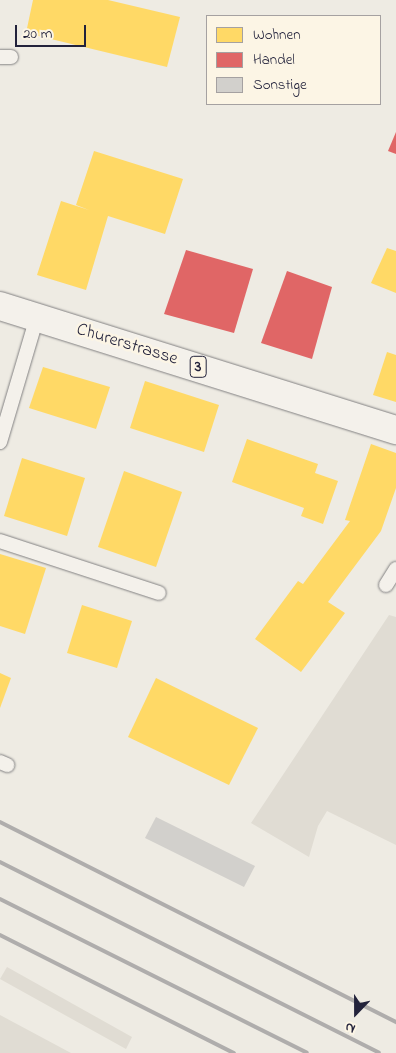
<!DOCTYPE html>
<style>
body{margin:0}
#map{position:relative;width:396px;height:1053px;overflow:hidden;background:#eeebe3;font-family:"Indie Flower",sans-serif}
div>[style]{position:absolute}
.green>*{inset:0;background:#e0dcd3}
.homes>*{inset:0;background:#ffd966}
.shops>*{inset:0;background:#e06666}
.building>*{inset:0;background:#d2d0cc}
.roads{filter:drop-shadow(0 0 1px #828182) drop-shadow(0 0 1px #828182)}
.lane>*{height:14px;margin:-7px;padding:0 7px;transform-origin:7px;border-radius:7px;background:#f4f1eb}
.primary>*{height:28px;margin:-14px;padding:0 14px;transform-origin:14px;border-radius:14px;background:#f4f1eb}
.rail>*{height:4px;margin:-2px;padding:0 2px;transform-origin:2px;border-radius:2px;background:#afadac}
span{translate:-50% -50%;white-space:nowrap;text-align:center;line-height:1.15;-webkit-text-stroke:5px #fcf5e5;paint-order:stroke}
.shield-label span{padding:1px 4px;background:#fcf5e5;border:1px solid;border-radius:4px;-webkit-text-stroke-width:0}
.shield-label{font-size:16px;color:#22223b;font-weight:700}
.street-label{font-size:18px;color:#22223b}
.legend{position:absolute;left:206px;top:15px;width:175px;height:90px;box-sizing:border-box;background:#fcf5e5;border:1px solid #a5a1a1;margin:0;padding:6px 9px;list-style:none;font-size:15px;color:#22223b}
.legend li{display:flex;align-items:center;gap:10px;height:25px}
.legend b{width:25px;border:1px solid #a5a1a1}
.north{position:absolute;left:331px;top:988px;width:50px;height:50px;-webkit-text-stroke:4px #fcf5e5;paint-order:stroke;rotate:202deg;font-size:14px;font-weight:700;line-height:20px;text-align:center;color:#22223b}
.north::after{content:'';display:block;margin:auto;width:18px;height:22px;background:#22223b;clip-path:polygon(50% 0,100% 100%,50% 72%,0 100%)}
.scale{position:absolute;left:15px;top:25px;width:71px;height:22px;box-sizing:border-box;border:2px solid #22223b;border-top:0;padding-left:6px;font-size:15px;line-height:18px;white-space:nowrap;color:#22223b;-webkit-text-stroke:4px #fcf5e5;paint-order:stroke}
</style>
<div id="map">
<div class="green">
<div style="clip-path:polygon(389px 615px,396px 617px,396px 845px,327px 811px,318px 826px,309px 857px,251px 823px)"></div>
<div style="clip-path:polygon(7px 967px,132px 1037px,126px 1049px,0 979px)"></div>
<div style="clip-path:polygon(0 1015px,71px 1053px,0 1053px)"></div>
</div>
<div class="homes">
<div style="clip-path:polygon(33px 0,108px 0,180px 17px,167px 67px,26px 33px)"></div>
<div style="clip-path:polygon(94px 151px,183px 179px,165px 234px,108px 216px,86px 290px,37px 275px,61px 201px,89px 210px,76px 205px)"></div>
<div style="clip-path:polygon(387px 248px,396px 251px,396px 293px,371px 283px)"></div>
<div style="clip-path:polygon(387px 352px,396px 355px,396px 402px,373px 395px)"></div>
<div style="clip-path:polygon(43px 367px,110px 387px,96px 429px,29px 408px)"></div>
<div style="clip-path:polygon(145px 381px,219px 405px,204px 452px,130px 428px)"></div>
<div style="clip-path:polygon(247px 439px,318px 464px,315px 473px,338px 481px,323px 524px,301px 516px,304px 508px,232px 482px)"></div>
<div style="clip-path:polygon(371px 444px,396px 453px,396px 488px,381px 531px,328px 602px,345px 613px,301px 672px,255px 639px,298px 581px,303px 584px,350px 521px,345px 520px)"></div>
<div style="clip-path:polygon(22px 458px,85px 478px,67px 536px,4px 516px)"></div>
<div style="clip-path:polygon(124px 471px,182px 492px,156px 567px,98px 547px)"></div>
<div style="clip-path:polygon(0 554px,46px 568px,25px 634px,0 626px)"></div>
<div style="clip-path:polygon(82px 605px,132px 621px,117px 668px,67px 653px)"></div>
<div style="clip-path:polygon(0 673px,11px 678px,0 708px)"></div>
<div style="clip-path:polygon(156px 678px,258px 728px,229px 785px,128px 737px)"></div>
</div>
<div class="shops">
<div style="clip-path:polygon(396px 132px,396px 154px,388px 151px)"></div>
<div style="clip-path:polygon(186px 250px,253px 269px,234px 333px,164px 314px)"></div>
<div style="clip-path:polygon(287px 271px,332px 287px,312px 359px,261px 343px)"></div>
</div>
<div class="building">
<div style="clip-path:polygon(156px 817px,255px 866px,244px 887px,145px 838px)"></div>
</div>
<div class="roads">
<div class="lane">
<div style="left:0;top:57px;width:11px"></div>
<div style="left:0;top:442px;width:130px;rotate:-73.5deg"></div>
<div style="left:0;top:541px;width:167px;rotate:18.1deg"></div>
<div style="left:386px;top:585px;width:19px;rotate:-58deg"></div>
<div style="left:0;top:762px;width:8px;rotate:23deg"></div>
</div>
<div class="primary">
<div style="left:0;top:306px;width:415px;rotate:17.4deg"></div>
</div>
</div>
<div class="rail">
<div style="left:0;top:822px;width:444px;rotate:26.8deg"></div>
<div style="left:0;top:862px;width:424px;rotate:26.7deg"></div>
<div style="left:0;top:899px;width:343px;rotate:26.6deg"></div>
<div style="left:0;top:935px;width:262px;rotate:26.8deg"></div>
</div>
<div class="shield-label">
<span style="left:198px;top:367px">3</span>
</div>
<div class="street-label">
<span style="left:127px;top:345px;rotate:17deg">Churerstrasse</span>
</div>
<ul class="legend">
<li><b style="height:14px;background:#ffd966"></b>Wohnen</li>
<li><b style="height:14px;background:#e06666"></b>Handel</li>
<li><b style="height:14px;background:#d2d0cc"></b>Sonstige</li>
</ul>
<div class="north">N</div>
<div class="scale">20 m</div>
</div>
